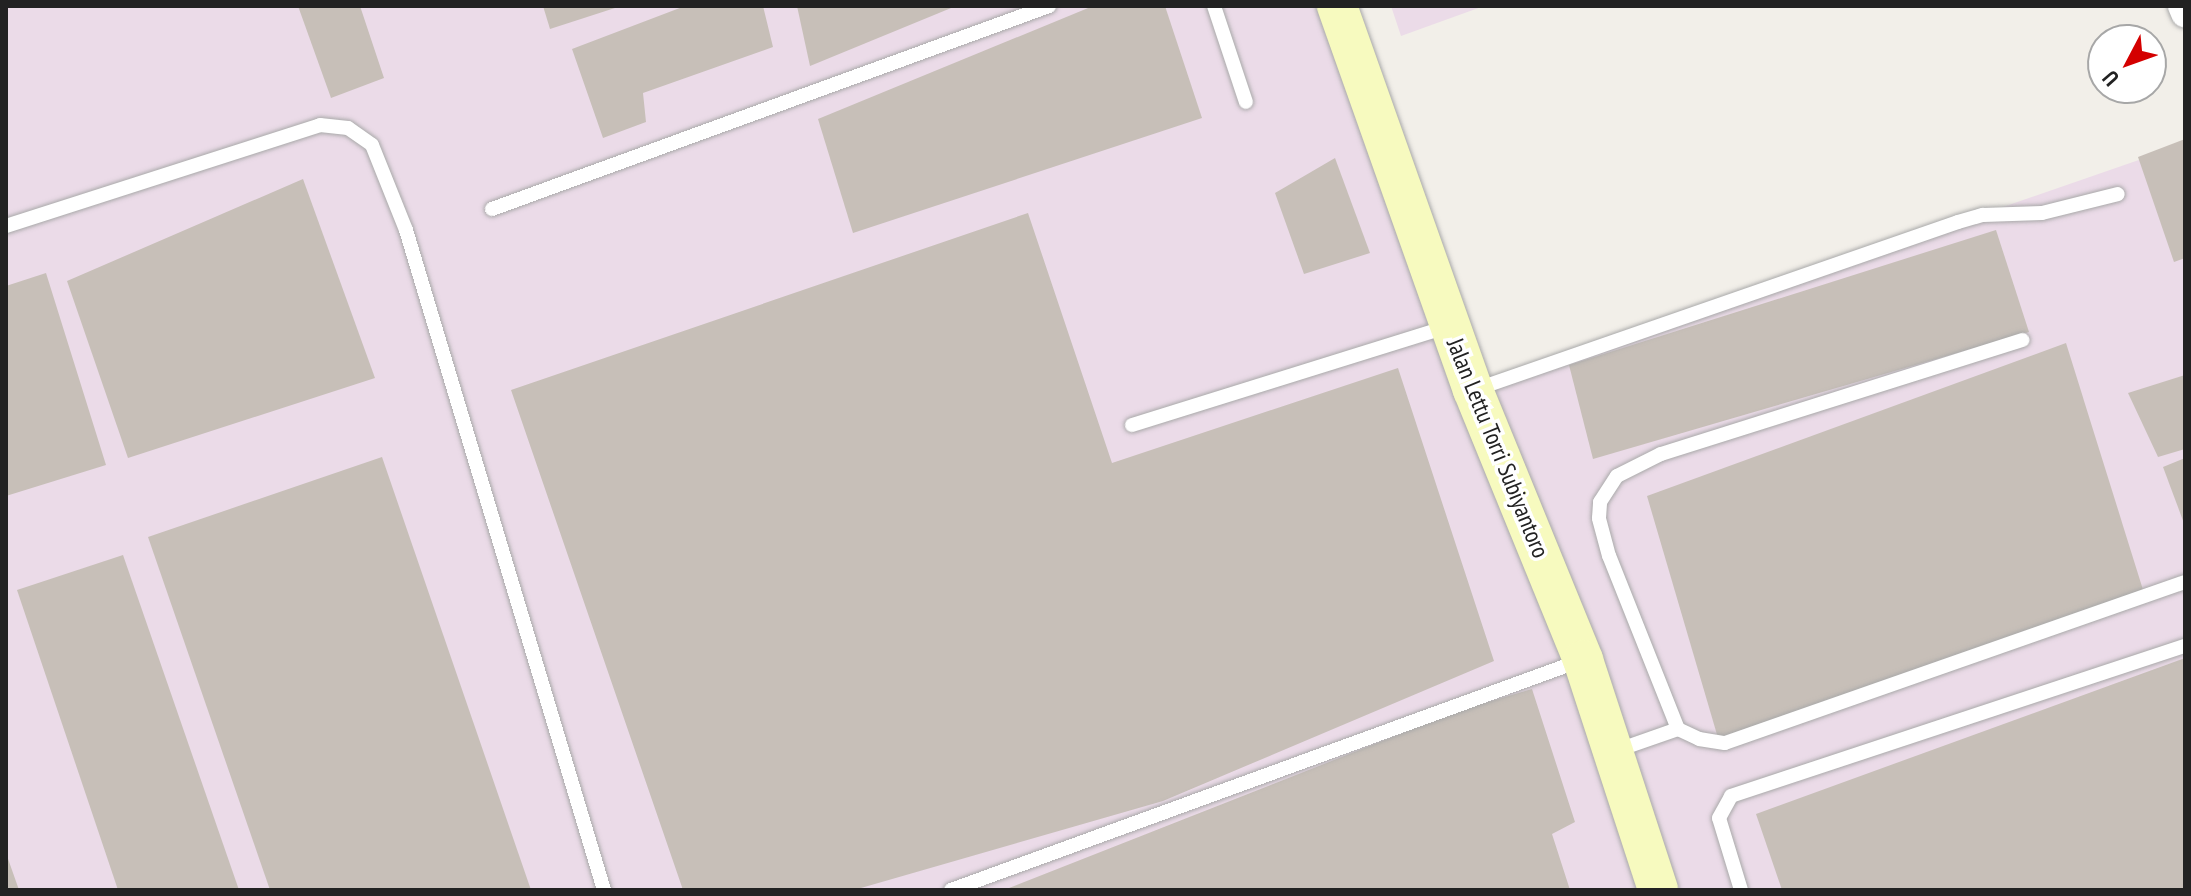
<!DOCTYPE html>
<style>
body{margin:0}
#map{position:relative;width:2191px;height:896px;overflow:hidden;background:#f2efe9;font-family:"PT Sans Narrow",sans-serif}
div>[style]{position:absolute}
.industrial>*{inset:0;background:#ebdbe8}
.building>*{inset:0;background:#c7bfb8}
.roads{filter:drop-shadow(0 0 2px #a9a9a9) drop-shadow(0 0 2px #a9a9a9)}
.lane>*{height:14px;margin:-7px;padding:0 7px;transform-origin:7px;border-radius:7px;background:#fff}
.street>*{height:28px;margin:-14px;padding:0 14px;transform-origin:14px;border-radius:14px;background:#fff}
.secondary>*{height:40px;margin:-20px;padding:0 20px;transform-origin:20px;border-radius:20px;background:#f7fabf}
span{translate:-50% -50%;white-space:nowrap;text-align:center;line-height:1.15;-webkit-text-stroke:7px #fff;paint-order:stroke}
.street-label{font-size:24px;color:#222}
.frame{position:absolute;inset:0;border:8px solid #222;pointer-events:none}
.north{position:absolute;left:2087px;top:24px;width:80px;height:80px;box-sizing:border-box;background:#fff;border:2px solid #a7a7a7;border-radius:50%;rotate:229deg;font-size:22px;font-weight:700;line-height:32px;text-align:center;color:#222}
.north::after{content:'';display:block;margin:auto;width:28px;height:36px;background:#d40000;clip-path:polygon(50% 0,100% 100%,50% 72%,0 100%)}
</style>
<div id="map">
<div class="industrial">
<div style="clip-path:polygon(6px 6px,1326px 6px,1474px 390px,2185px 144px,2185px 890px,6px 890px)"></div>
<div style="clip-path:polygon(1391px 6px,1484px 6px,1401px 36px)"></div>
</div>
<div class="building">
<div style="clip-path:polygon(298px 6px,360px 6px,384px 78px,331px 98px)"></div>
<div style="clip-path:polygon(543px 6px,618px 6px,618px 7px,550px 29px)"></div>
<div style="clip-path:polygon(685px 6px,763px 6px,773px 47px,643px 93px,646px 122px,603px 138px,572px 49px)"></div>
<div style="clip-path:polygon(797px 6px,956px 6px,810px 66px)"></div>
<div style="clip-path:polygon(1093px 6px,1165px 6px,1202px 118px,853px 233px,818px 119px)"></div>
<div style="clip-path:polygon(2185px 139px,2185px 258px,2174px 262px,2138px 157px)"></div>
<div style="clip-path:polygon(1335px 158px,1370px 253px,1304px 274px,1275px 193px)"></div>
<div style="clip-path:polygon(303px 179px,375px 378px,128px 458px,67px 281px)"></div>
<div style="clip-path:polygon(1028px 213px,1112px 463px,1398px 368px,1494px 661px,1163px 801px,854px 890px,683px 890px,511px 390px)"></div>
<div style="clip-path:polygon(1996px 230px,2029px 332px,1593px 459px,1569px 365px)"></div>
<div style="clip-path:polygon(46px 273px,106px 465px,6px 496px,6px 286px)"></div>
<div style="clip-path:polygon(2066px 343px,2144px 593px,1718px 738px,1647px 496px)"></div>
<div style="clip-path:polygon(2185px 375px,2185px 449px,2158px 457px,2128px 393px)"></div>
<div style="clip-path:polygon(382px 457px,531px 890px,270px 890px,148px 537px)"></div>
<div style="clip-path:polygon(2185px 458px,2185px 526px,2163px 467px)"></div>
<div style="clip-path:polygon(123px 555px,239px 890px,118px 890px,17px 590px)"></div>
<div style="clip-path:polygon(2185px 658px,2185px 890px,1782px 890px,1756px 814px)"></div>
<div style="clip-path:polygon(1532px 689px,1575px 822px,1552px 834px,1570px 890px,1004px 890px,1461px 710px)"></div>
<div style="clip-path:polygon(6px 853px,19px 890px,6px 890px)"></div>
</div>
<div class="roads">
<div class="lane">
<div style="left:1214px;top:6px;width:101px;rotate:71.6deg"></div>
<div style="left:492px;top:209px;width:593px;rotate:-20.02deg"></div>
<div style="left:6px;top:226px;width:330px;rotate:-17.8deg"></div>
<div style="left:320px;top:125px;width:28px;rotate:6deg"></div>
<div style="left:348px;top:128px;width:29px;rotate:35deg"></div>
<div style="left:372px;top:145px;width:92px;rotate:68.2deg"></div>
<div style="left:406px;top:230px;width:689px;rotate:73.3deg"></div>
<div style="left:1474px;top:390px;width:512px;rotate:-19.14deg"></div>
<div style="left:1958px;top:222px;width:26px;rotate:-16deg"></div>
<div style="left:1983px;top:215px;width:59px;rotate:-1.9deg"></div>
<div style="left:2042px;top:213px;width:78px;rotate:-14deg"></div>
<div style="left:1132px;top:425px;width:332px;rotate:-17.3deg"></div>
<div style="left:1678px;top:729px;width:23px;rotate:25deg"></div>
<div style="left:1699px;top:739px;width:26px;rotate:9deg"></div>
<div style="left:1725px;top:743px;width:487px;rotate:-19.3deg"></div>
<div style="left:1615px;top:751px;width:67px;rotate:-19.2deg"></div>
<div style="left:1678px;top:729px;width:186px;rotate:-111.7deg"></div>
<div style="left:1609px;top:556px;width:39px;rotate:-105deg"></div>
<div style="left:1599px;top:518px;width:16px;rotate:-86deg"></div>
<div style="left:1600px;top:502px;width:31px;rotate:-57deg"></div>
<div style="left:1617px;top:476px;width:49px;rotate:-26.6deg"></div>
<div style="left:1661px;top:454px;width:379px;rotate:-17.5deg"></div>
<div style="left:951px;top:890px;width:668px;rotate:-20.03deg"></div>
<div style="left:1741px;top:890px;width:75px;rotate:-107deg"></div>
<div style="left:1719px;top:818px;width:25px;rotate:-61deg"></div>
<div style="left:1731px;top:796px;width:478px;rotate:-18.3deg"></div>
</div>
<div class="street">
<div style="left:2182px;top:6px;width:8px;rotate:67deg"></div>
</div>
<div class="secondary">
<div style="left:1337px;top:6px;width:407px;rotate:70.5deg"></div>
<div style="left:1473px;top:390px;width:292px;rotate:67.8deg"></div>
<div style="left:1583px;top:660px;width:242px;rotate:71.9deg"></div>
</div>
</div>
<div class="street-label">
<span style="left:1498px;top:448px;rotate:68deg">Jalan Lettu Torri Subiyantoro</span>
</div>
<div class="frame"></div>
<div class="north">U</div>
</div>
